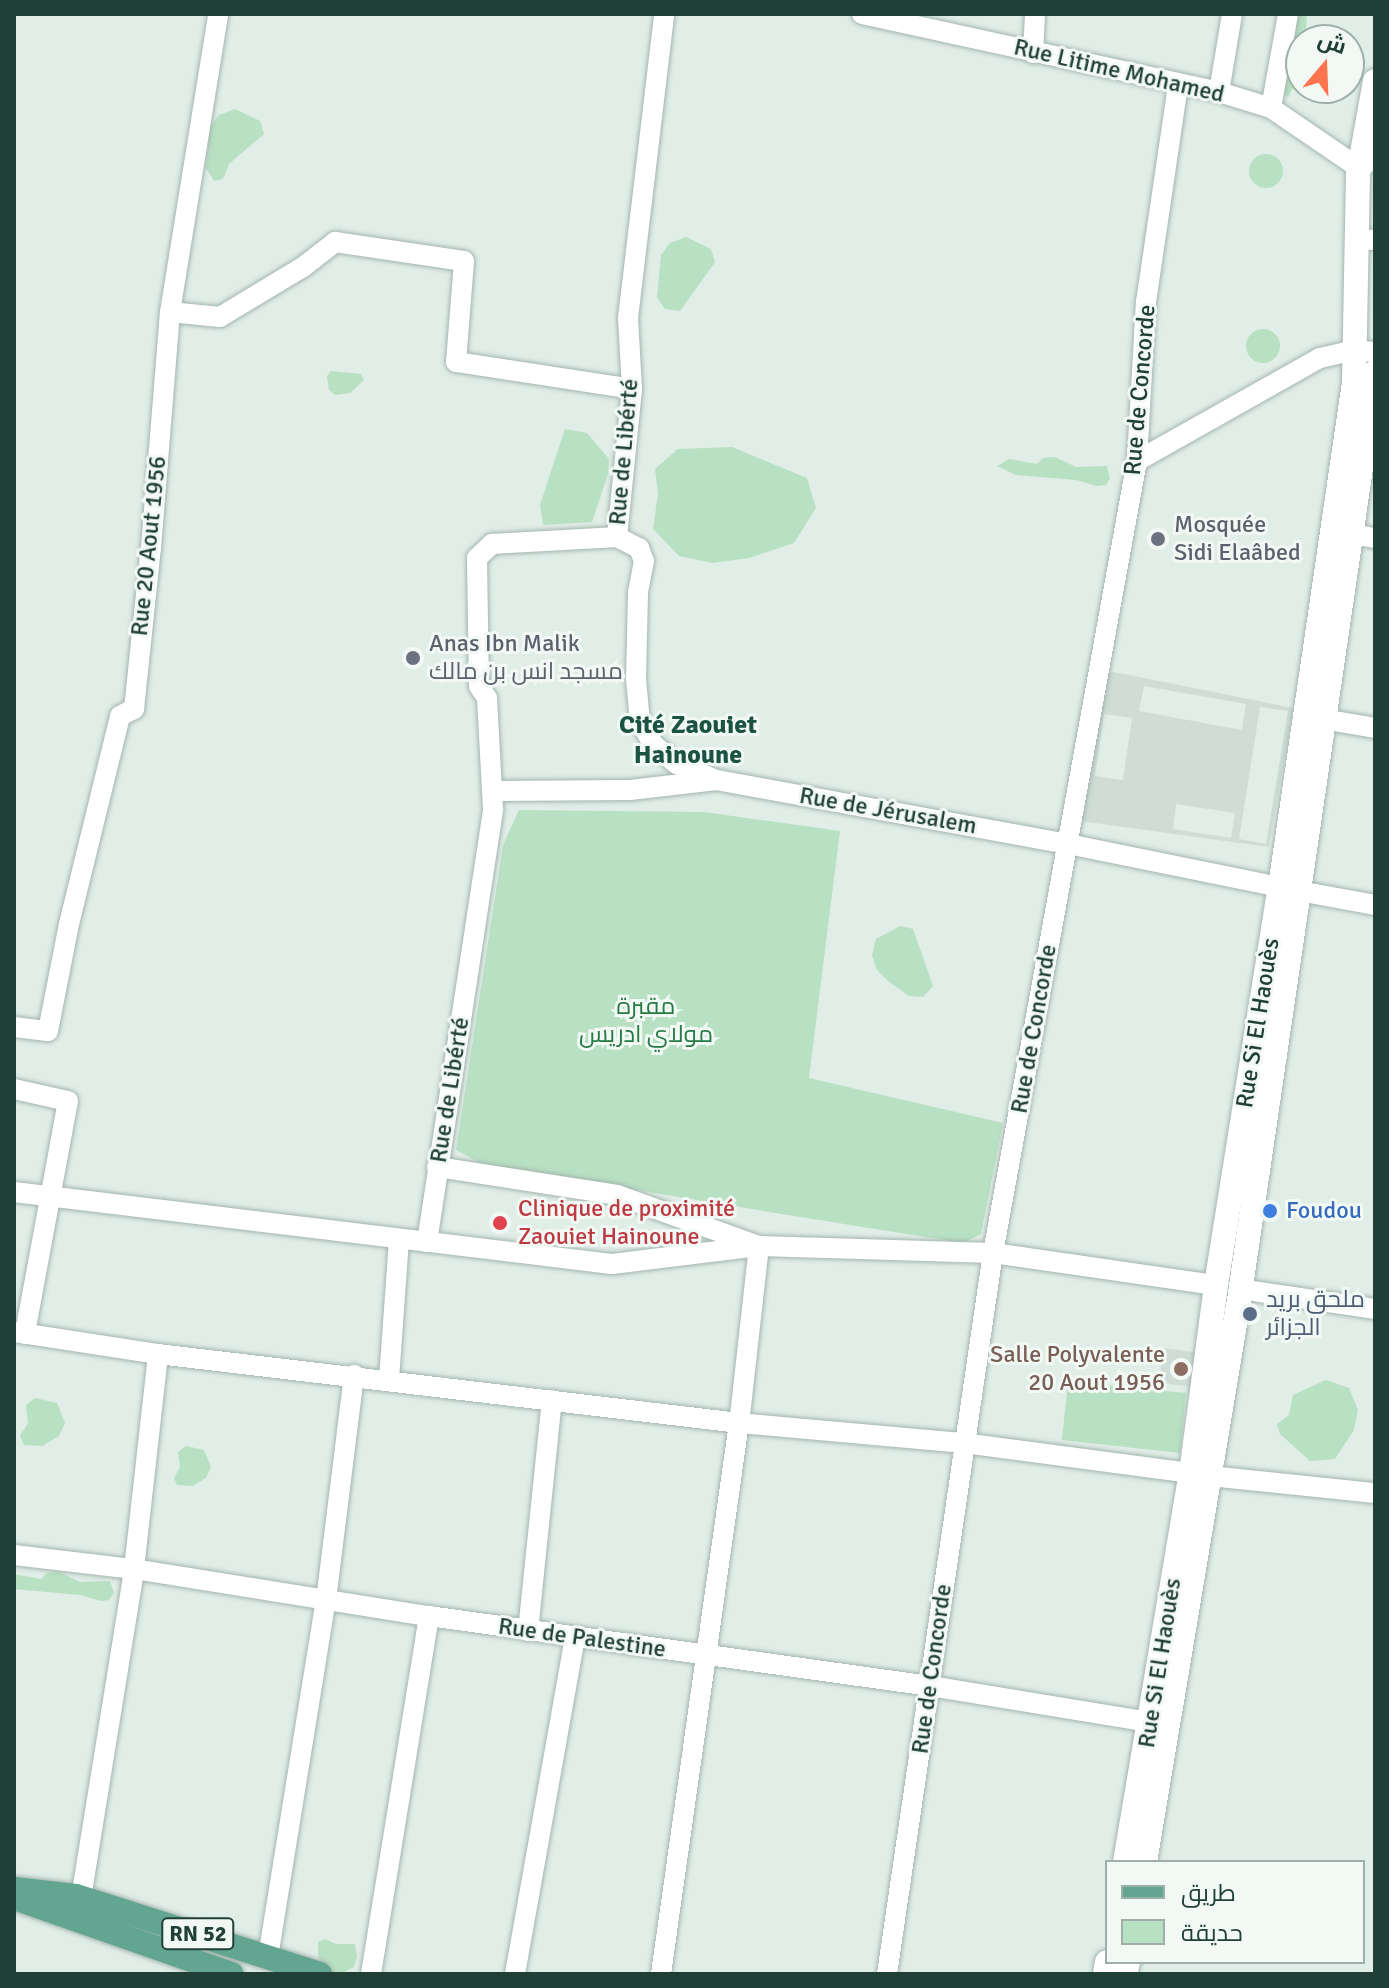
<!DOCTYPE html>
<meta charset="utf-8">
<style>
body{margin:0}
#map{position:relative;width:1389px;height:1988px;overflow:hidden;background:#e1ede7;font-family:Signika,Cairo,sans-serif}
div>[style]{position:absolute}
.built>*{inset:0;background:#cfddd6}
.green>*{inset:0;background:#b8e0c2}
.round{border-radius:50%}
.roads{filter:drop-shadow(0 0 2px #a3b5ae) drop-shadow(0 0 2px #a3b5ae)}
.street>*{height:20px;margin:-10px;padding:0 10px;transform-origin:10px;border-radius:10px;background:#fff}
.secondary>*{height:24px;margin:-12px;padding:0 12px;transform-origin:12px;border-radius:12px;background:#fff}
.primary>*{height:24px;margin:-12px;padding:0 12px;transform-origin:12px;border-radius:12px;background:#62a692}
.dots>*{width:22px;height:22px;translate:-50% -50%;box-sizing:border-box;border:4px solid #f2f9f5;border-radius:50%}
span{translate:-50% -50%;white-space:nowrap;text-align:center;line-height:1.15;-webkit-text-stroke:6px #f2f9f5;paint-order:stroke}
.shield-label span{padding:2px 6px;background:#f2f9f5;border:2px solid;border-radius:6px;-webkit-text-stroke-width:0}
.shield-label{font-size:22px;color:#203f36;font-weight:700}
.street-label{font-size:24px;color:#203f36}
.worship-label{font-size:24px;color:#5b616d}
.left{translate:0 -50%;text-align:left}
.park-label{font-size:24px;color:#267a44}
.health-label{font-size:24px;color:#be3a42}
.shop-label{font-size:24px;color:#366cbe}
.service-label{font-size:24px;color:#4e5e75}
.education-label{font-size:24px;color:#785e54}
.right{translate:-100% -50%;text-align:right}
.neighbourhood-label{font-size:26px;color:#1a5343;font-weight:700}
.frame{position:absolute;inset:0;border:16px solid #203f36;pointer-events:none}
.legend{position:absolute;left:1105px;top:1860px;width:260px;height:104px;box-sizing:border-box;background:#f2f9f5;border:2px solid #9eafa9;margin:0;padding:10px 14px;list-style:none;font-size:24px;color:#203f36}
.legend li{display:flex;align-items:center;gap:16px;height:40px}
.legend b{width:40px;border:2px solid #9eafa9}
.north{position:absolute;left:1285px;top:24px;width:80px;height:80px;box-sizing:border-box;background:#f2f9f5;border:2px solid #9eafa9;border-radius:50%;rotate:19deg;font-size:22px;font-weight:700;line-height:32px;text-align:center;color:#203f36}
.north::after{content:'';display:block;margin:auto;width:28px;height:36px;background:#fd744f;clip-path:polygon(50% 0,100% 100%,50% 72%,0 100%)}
</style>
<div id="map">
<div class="built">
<div style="clip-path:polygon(evenodd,1104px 670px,1293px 708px,1269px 847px,1080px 821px,1104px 670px,1144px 686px,1246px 704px,1242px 730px,1139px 711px,1144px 686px,1104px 670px,1260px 707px,1288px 711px,1266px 844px,1239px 839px,1260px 707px,1104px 670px,1104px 714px,1132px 718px,1123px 780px,1095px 776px,1104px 714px,1104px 670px,1176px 804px,1235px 813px,1231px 838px,1173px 829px,1176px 804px)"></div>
<div style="clip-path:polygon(1163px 1348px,1200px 1353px,1196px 1387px,1159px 1383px)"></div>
</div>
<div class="green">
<div style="clip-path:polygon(1293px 14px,1307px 14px,1306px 31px,1305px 40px,1301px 40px,1298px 78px,1288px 97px,1283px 93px)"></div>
<div style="clip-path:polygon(235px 109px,260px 121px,264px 134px,229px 164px,223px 179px,214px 181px,206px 168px,210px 127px,219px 115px)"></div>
<div class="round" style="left:1249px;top:154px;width:34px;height:34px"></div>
<div style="clip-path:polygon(686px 237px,711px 249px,715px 262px,680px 311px,665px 309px,657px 297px,661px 255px,670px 243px)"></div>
<div class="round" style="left:1246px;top:329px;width:34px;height:34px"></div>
<div style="clip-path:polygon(331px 371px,361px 374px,364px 380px,350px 393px,335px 395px,329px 390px,327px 376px)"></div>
<div style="clip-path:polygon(565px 429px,587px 433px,609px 459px,608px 474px,592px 522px,543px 525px,540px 505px)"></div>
<div style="clip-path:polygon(732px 447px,807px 478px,816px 508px,794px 543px,749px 558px,712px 563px,679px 556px,653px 529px,658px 494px,655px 469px,678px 449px)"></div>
<div style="clip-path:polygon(1055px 457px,1076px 467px,1107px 466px,1110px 478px,1106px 485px,1097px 486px,1076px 480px,1016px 475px,997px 466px,1009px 459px,1037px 464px,1043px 458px)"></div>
<div style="clip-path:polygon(519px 810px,704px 812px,840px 831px,809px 1078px,1003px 1123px,981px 1234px,963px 1243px,794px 1216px,484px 1165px,456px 1150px,503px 845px)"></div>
<div style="clip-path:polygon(900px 926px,913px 929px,933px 986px,923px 997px,909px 996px,888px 981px,877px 970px,872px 955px,876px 939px)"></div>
<div style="clip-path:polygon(1326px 1380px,1349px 1388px,1358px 1410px,1354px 1430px,1335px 1459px,1310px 1461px,1280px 1434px,1277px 1424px,1289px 1415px,1293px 1395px)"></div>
<div style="clip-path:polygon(1068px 1381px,1186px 1393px,1180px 1453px,1062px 1440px)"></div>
<div style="clip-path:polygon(35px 1398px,57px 1403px,65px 1423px,59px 1436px,42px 1446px,24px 1445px,20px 1436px,28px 1423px,26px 1405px)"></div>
<div style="clip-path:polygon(186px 1446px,204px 1450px,211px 1467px,206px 1478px,192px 1486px,177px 1485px,174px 1478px,180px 1467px,178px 1452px)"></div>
<div style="clip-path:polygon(59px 1572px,80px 1582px,110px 1581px,114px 1593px,109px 1600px,101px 1601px,80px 1595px,14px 1589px,14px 1574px,41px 1579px,47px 1573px)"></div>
<div style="clip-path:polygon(325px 1939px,336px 1944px,355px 1944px,357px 1957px,354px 1967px,340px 1974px,327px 1970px,318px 1957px,318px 1942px)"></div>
</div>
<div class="roads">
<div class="street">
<div style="left:862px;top:14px;width:365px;rotate:12.3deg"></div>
<div style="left:1219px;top:92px;width:54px;rotate:17.1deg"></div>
<div style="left:1271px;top:108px;width:107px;rotate:34.3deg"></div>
<div style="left:1033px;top:53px;width:39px;rotate:-87deg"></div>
<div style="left:1219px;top:92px;width:79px;rotate:-80.5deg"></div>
<div style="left:1271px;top:108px;width:96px;rotate:-79.7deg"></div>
<div style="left:1355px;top:239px;width:20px;rotate:3deg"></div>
<div style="left:170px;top:312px;width:50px;rotate:5.7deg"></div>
<div style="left:220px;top:317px;width:97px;rotate:-31.1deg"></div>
<div style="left:303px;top:267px;width:41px;rotate:-38deg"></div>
<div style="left:335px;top:242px;width:130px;rotate:8.4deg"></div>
<div style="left:464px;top:261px;width:101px;rotate:94.5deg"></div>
<div style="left:456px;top:362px;width:178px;rotate:8.7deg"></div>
<div style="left:1137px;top:461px;width:210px;rotate:-29.4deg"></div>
<div style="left:1320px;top:358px;width:36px;rotate:-13deg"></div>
<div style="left:1355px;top:350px;width:20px;rotate:6deg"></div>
<div style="left:1352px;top:534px;width:23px;rotate:10deg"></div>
<div style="left:617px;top:537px;width:25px;rotate:27deg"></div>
<div style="left:639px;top:548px;width:14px;rotate:69deg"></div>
<div style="left:644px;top:561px;width:33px;rotate:101deg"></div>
<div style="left:638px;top:593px;width:86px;rotate:91.3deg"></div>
<div style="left:636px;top:679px;width:43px;rotate:84.7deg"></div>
<div style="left:640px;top:722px;width:27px;rotate:59deg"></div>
<div style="left:654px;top:745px;width:30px;rotate:40deg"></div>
<div style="left:677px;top:764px;width:38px;rotate:22deg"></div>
<div style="left:1323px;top:719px;width:53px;rotate:9.8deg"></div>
<div style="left:492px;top:791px;width:138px;rotate:-0.4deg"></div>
<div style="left:630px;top:790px;width:87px;rotate:-6.6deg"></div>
<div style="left:716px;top:780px;width:358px;rotate:10.3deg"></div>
<div style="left:1068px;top:844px;width:216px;rotate:11.5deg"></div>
<div style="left:1299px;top:891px;width:77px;rotate:10.4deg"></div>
<div style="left:14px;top:1027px;width:34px;rotate:7deg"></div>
<div style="left:48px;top:1031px;width:109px;rotate:-78.9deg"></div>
<div style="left:69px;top:924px;width:214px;rotate:-76.2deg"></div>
<div style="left:120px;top:716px;width:16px;rotate:-27deg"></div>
<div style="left:134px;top:709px;width:162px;rotate:-84deg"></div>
<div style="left:151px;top:548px;width:237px;rotate:-85.4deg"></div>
<div style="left:170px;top:312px;width:302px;rotate:-80.8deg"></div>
<div style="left:14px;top:1089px;width:55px;rotate:12.5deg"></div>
<div style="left:68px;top:1101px;width:237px;rotate:100.5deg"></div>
<div style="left:437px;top:1167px;width:182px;rotate:8.8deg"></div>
<div style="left:617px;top:1195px;width:151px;rotate:19.8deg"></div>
<div style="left:759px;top:1246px;width:178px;rotate:96.4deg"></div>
<div style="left:739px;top:1423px;width:556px;rotate:98.06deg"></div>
<div style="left:14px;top:1192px;width:602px;rotate:6.87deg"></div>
<div style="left:612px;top:1264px;width:148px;rotate:-7deg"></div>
<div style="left:759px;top:1246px;width:234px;rotate:1.7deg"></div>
<div style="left:993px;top:1253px;width:225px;rotate:8.2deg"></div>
<div style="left:427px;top:1242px;width:438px;rotate:-81.3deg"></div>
<div style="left:493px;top:809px;width:111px;rotate:-93.1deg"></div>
<div style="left:487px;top:698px;width:14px;rotate:-124deg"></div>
<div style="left:479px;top:686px;width:128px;rotate:-90.9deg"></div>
<div style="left:477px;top:558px;width:21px;rotate:-43deg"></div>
<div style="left:492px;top:544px;width:125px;rotate:-3.2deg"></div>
<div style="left:617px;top:537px;width:149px;rotate:-84.2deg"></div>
<div style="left:632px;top:389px;width:71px;rotate:-93.2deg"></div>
<div style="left:628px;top:318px;width:306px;rotate:-83.2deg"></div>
<div style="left:1240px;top:1289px;width:136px;rotate:8.4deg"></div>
<div style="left:14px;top:1332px;width:146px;rotate:8.7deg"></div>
<div style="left:158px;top:1354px;width:585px;rotate:6.77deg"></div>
<div style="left:739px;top:1423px;width:225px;rotate:5.1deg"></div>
<div style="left:963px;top:1443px;width:230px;rotate:7.5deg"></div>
<div style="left:389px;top:1379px;width:138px;rotate:-85.9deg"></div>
<div style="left:1210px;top:1476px;width:166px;rotate:5.9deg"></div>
<div style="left:14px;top:1555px;width:121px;rotate:6.7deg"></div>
<div style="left:134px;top:1569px;width:299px;rotate:9.1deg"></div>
<div style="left:429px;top:1616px;width:506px;rotate:7.95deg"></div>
<div style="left:930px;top:1686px;width:224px;rotate:9.3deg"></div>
<div style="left:528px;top:1631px;width:232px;rotate:-84.1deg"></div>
<div style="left:81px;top:1898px;width:333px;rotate:-80.8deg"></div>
<div style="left:134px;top:1569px;width:216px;rotate:-83.6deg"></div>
<div style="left:268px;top:1957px;width:362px;rotate:-80.8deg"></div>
<div style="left:326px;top:1600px;width:227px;rotate:-82.9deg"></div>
<div style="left:371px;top:1974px;width:363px;rotate:-80.8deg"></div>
<div style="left:515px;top:1974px;width:341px;rotate:-79.9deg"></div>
<div style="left:887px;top:1974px;width:729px;rotate:-81.64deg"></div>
<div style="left:993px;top:1253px;width:805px;rotate:-79.7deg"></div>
<div style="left:1137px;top:461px;width:159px;rotate:-86.8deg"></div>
<div style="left:1146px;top:302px;width:220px;rotate:-81.6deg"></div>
</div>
<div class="secondary">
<div style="left:1360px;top:164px;width:84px;rotate:-79.8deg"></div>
<div style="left:1125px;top:1862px;width:395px;rotate:-80.4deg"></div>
<div style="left:1191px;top:1473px;width:190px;rotate:-82.4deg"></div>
<div style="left:1216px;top:1285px;width:403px;rotate:-80.9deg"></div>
<div style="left:1280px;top:887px;width:510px;rotate:-81.66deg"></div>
<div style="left:1354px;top:382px;width:211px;rotate:-88.9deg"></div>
<div style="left:1358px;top:171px;width:12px;rotate:-59deg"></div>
<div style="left:1364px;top:161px;width:11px;rotate:-15deg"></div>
<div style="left:1145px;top:1862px;width:570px;rotate:-80.5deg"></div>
<div style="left:1239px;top:1300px;width:938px;rotate:-81.66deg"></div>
<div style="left:1105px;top:1974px;width:12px;rotate:-81deg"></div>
<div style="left:1125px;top:1974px;width:12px;rotate:-76deg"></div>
</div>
<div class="primary">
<div style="left:14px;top:1889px;width:62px;rotate:6.4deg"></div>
<div style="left:76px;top:1896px;width:256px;rotate:17.7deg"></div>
<div style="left:20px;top:1900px;width:224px;rotate:19.3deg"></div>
</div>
</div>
<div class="dots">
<div style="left:1158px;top:539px;background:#6b7280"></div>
<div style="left:413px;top:658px;background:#6b7280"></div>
<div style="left:1270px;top:1211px;background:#3f7fe0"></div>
<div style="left:500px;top:1223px;background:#e0444e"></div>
<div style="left:1250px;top:1314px;background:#5c6f8a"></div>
<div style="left:1181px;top:1369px;background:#8d6e63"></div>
</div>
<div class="shield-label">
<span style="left:198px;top:1934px">RN 52</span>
</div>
<div class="street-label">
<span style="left:1119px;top:71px;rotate:13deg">Rue Litime Mohamed</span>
<span style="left:1140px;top:390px;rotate:-85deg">Rue de Concorde</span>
<span style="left:624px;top:452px;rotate:-85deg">Rue de Libérté</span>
<span style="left:149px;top:546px;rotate:-84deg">Rue 20 Aout 1956</span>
<span style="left:888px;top:811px;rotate:10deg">Rue de Jérusalem</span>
<span style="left:1258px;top:1023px;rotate:-81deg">Rue Si El Haouès</span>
<span style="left:1034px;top:1029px;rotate:-80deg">Rue de Concorde</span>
<span style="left:450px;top:1090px;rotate:-81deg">Rue de Libérté</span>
<span style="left:582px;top:1638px;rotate:8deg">Rue de Palestine</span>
<span style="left:1160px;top:1663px;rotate:-81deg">Rue Si El Haouès</span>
<span style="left:932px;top:1669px;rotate:-82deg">Rue de Concorde</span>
</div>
<div class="worship-label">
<span class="left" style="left:1174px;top:539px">Mosquée<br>Sidi Elaâbed</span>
<span class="left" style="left:429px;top:658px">Anas Ibn Malik<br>مسجد انس بن مالك</span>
</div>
<div class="park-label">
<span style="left:646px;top:1021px">مقبرة<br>مولاي ادريس</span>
</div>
<div class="health-label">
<span class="left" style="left:518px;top:1223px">Clinique de proximité<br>Zaouiet Hainoune</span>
</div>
<div class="shop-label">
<span class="left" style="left:1286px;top:1211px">Foudou</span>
</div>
<div class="service-label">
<span class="left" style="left:1266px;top:1314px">ملحق بريد<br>الجزائر</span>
</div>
<div class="education-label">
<span class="right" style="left:1165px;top:1369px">Salle Polyvalente<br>20 Aout 1956</span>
</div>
<div class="neighbourhood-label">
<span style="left:688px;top:741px">Cité Zaouiet<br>Hainoune</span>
</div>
<div class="frame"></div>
<ul class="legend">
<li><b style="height:10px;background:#62a692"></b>طريق</li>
<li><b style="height:22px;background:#b8e0c2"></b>حديقة</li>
</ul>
<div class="north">ش</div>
</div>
